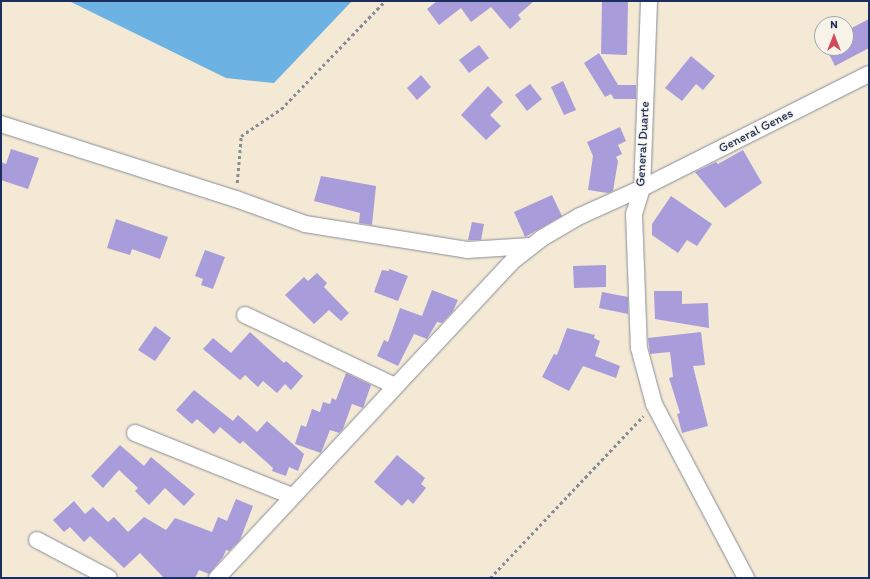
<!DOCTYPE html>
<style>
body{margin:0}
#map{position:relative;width:870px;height:579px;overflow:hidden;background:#f4e9d4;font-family:Itim,sans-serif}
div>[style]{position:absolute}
.water>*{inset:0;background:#6cb2e3}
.building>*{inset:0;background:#a99cda}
.path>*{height:2.5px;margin-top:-1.25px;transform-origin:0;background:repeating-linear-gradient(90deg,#888c99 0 3px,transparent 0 6px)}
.roads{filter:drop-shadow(0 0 1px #888c99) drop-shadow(0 0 1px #888c99)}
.minor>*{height:16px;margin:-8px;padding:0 8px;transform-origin:8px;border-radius:8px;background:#fff}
span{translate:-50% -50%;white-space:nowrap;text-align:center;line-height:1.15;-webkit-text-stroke:3px #f7f3e8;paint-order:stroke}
.street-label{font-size:13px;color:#1b2f5e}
.frame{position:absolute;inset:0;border:2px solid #1b2f5e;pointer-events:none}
.north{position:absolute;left:814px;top:16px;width:40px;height:40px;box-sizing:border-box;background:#f7f3e8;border:1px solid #9fa5b1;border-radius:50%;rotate:0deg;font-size:11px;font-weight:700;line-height:16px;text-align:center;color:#1b2f5e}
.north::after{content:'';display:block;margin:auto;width:14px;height:18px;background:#d1495b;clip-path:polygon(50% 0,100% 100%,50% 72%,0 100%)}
</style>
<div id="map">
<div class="water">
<div style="clip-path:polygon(69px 1px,352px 1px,274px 83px,226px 78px)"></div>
</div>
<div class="building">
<div style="clip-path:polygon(437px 1px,534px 1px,518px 15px,521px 19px,510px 29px,491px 7px,471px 22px,461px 8px,439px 25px,427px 9px)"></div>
<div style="clip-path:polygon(602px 1px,628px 1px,627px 55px,601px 54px)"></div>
<div style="clip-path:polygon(869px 19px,869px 48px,835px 66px,828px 52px,835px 48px,846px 48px,846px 31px)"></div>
<div style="clip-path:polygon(479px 45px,489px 58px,469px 73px,459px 60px)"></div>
<div style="clip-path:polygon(599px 53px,618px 85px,636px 85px,636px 99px,614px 99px,611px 94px,605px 97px,584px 63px)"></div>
<div style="clip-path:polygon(691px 56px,715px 76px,703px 90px,696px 84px,682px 101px,665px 88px)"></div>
<div style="clip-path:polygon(421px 75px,431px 87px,417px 100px,407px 88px)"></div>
<div style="clip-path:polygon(563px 81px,576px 110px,564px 115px,551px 87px)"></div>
<div style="clip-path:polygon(530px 84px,542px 99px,527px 111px,515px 95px)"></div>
<div style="clip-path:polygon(488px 86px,503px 102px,490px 115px,501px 126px,486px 140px,461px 115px)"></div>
<div style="clip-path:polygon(620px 127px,626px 141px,618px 145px,622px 154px,616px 157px,618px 161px,613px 191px,608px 193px,588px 190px,593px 156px,587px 142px)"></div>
<div style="clip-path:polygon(11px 149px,39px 158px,28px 189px,1px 180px,1px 162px,6px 164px)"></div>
<div style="clip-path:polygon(743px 150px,762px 183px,725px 208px,695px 172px,716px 162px,718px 164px)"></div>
<div style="clip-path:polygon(321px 176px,376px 186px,372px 225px,359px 223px,360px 213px,314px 201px)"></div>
<div style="clip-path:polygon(552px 195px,562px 216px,525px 237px,514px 212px)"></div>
<div style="clip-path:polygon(671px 196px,712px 224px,697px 246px,687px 240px,678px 253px,652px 235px,652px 224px)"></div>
<div style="clip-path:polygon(116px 219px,168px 237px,160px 259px,132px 249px,130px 255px,107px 248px)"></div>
<div style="clip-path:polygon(472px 222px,484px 224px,481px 240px,468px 240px)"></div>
<div style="clip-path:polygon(205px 250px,225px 257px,213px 289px,201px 285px,203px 279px,195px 276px)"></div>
<div style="clip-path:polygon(606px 265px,606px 287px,574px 288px,573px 266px)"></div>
<div style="clip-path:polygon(389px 269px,408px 276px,398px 301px,374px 292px,382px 270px,389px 271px)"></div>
<div style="clip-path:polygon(317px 273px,327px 283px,324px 287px,349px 313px,341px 321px,329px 310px,314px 324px,285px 295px,304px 277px,308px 281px)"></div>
<div style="clip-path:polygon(432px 290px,458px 300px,453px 311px,442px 323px,437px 322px,427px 339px,414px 334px,398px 366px,377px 356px,384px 340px,388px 342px,400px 308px,422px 316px)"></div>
<div style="clip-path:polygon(654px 291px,682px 291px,682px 304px,708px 303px,709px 328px,655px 319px)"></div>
<div style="clip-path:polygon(602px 292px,628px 297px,628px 314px,599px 308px)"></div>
<div style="clip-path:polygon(155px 326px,171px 338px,155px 361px,138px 350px)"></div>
<div style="clip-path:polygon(567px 328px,595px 335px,594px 338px,600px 341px,595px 356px,620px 366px,616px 378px,583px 366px,569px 391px,542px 377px,554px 354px,557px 355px)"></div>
<div style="clip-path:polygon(250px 332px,284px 363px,286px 361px,303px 376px,291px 390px,285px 384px,277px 393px,263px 381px,258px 387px,245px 375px,240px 380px,203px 349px,213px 338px,231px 353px)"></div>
<div style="clip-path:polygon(701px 332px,705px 365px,693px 366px,708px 426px,682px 433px,677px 414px,680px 413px,669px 378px,673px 377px,670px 352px,650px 354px,648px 338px)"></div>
<div style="clip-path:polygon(346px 373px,371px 385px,363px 408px,352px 404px,343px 429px,339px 433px,330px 430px,321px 453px,295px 444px,301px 425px,306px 427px,312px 409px,320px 412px,323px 402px,330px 404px,332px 398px,336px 400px)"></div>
<div style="clip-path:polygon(194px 390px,233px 421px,238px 415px,257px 432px,267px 421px,304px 454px,298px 471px,289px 467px,286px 476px,272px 471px,273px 468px,243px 441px,240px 444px,220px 427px,214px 434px,197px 419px,192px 424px,176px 410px)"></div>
<div style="clip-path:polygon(120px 445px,144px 466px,151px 457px,195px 494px,184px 506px,165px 488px,149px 505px,135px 491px,138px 488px,119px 470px,103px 488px,91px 476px)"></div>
<div style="clip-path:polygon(397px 455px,425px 478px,421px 484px,426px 488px,413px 504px,408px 499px,402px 506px,374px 482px)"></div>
<div style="clip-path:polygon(236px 499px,253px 506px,240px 540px,229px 551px,226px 550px,223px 557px,209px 574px,199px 570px,195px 578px,164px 578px,140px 553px,124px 568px,90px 536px,84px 542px,70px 527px,64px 532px,53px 520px,74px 501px,85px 514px,93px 507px,108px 522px,114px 517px,128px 532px,144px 517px,166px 530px,175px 518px,212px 532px,218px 517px,227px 521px)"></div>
</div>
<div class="path">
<div style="left:237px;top:183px;width:47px;rotate:-85.1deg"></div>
<div style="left:241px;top:136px;width:48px;rotate:-34deg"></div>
<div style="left:281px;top:109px;width:150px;rotate:-46.1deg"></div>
<div style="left:490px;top:578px;width:223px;rotate:-46.6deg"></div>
</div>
<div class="roads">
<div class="minor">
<div style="left:649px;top:1px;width:187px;rotate:92.1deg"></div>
<div style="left:642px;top:188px;width:27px;rotate:107deg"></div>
<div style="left:634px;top:214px;width:134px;rotate:87.9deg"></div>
<div style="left:639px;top:348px;width:58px;rotate:75deg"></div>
<div style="left:654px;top:404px;width:197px;rotate:62.1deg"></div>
<div style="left:1px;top:124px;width:247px;rotate:17.7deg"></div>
<div style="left:236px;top:199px;width:73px;rotate:19.9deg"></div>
<div style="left:305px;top:224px;width:164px;rotate:9.1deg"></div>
<div style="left:467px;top:250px;width:64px;rotate:-3.6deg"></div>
<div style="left:245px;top:315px;width:166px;rotate:25.3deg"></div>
<div style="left:135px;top:433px;width:169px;rotate:21.9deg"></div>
<div style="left:37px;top:540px;width:81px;rotate:27.8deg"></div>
<div style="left:217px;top:578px;width:435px;rotate:-47deg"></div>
<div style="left:514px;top:260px;width:36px;rotate:-38deg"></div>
<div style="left:542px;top:238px;width:44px;rotate:-30.1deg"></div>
<div style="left:580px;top:216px;width:68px;rotate:-24.3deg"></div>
<div style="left:642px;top:188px;width:254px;rotate:-26.7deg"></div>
</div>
</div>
<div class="street-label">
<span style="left:756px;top:131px;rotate:-27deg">General Genes</span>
<span style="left:643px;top:144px;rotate:-87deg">General Duarte</span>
</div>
<div class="frame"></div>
<div class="north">N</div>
</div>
